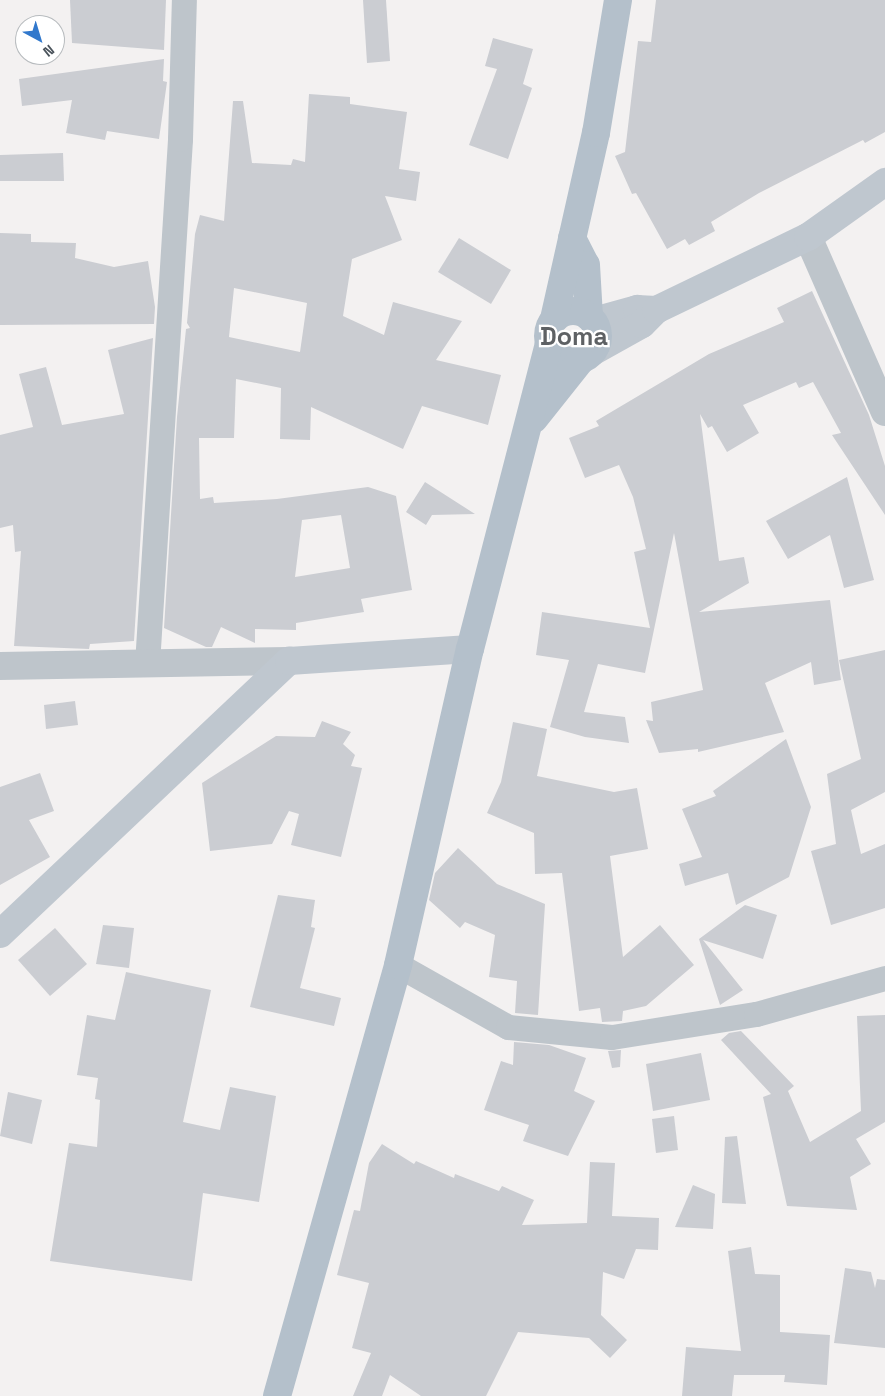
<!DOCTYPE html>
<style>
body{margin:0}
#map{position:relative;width:885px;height:1396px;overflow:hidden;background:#f3f1f1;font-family:"Space Grotesk",sans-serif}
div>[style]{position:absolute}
.building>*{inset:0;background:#cbcdd2}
.minor>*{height:25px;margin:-12.5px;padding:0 12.5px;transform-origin:12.5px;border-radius:12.5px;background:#bec5cb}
.tertiary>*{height:28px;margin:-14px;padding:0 14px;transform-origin:14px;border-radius:14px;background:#bec5cb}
.secondary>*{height:28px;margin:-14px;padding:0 14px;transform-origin:14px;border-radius:14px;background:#bfc7cf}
.primary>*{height:28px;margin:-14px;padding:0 14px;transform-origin:14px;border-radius:14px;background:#b4c0cb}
.primary>.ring{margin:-14px;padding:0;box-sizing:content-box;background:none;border:28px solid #b4c0cb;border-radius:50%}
span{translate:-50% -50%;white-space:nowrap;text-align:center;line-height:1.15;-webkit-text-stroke:4.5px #fff;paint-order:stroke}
.town-label{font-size:25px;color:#5e6164;font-weight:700}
.north{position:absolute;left:15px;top:15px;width:50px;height:50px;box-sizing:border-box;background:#fff;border:1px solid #b7bbbe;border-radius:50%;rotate:141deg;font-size:14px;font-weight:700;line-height:20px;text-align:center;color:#4b545c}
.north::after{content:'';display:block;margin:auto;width:18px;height:22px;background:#3178cc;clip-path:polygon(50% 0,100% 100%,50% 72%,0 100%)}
</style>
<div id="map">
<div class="building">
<div style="clip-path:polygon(70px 0,166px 0,164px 50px,72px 43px)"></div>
<div style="clip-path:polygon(363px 0,386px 0,390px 61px,367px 63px)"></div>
<div style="clip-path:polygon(656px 0,885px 0,885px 132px,865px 143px,863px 140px,759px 193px,711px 222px,715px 231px,689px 245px,685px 239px,667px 249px,636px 193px,632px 194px,615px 156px,625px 152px,638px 41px,651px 42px)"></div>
<div style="clip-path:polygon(493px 38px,533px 49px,523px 84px,532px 88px,508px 159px,469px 145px,497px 69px,485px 66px)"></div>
<div style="clip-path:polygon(164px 59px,163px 81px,167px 82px,159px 139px,107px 131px,105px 140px,66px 133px,72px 100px,22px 106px,19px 79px)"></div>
<div style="clip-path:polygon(evenodd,309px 94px,350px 97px,350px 104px,407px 112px,399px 169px,420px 172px,416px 201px,385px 196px,402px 240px,352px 259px,343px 316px,384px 335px,393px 302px,462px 321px,436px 360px,501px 375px,488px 425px,422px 406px,403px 449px,311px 407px,310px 440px,280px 439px,281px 388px,236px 379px,234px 438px,199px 438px,200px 499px,213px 497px,214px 503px,277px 499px,368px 487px,396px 496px,412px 590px,361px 599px,364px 612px,296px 623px,296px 630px,255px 629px,255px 643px,221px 627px,212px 647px,206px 647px,164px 628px,177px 417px,186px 329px,190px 328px,187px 323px,195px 234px,200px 215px,224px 221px,233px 101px,243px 101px,252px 163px,291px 165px,293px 159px,305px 162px,309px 94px,234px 288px,307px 303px,300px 352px,229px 337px,234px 288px,309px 94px,341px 515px,350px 568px,295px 577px,302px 520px,341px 515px)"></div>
<div style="clip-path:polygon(63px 153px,64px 181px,0 181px,0 155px)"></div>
<div style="clip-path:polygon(0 233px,31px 234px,31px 242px,76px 243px,75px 258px,114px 267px,148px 261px,155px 307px,154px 324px,0 325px)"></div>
<div style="clip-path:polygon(459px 238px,511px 270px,491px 304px,438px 272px)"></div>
<div style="clip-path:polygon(812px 291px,869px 415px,885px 466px,885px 515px,832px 435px,841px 433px,813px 382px,799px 388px,796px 382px,743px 405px,759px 433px,727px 452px,712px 426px,708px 428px,700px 414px,719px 561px,744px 557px,749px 583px,699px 612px,830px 600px,841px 680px,814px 685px,811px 662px,765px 683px,784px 732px,698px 752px,698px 749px,659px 753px,646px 720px,653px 721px,651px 702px,703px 690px,674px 533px,645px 673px,598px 664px,584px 712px,625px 717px,629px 743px,585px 737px,550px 727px,569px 660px,536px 655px,542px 612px,650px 628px,634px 552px,646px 549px,633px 497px,619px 465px,585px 478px,569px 438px,599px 426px,596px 421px,709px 354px,784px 322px,777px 308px)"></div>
<div style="clip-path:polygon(153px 338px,134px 641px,90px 644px,89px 649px,14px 646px,21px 551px,15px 552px,13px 525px,0 528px,0 435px,33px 427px,19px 374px,46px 367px,62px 425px,124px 414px,108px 350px)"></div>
<div style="clip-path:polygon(847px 477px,874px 580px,844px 588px,830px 535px,788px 559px,766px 521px)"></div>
<div style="clip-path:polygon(425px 482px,475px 514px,432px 515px,426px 525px,406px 512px)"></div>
<div style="clip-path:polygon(885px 650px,885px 792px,851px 810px,861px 854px,885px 844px,885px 908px,831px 925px,811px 851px,836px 844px,827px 774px,861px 759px,839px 660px)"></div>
<div style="clip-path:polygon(75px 701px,78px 725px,46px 729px,44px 705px)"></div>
<div style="clip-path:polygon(322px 721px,351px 732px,343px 744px,355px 755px,351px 766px,362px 768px,341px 857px,291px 845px,299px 814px,289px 811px,272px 844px,210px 851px,202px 783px,276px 736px,315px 737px)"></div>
<div style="clip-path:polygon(513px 722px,547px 729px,537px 776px,614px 792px,637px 788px,648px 849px,610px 856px,623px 957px,660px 925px,694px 965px,646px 1006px,623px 1011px,622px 1021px,602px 1022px,600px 1008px,579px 1011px,562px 873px,535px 874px,534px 833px,487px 813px,501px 782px)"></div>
<div style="clip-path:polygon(786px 739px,811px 807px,789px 877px,736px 905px,728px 873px,685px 886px,679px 864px,702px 857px,682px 809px,716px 796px,713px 791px)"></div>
<div style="clip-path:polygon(40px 773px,54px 811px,29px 820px,50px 857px,0 885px,0 787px)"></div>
<div style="clip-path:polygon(458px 848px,497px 884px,545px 904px,538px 1015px,515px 1013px,517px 981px,489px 977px,495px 935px,465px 922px,460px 928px,429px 900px,435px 873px)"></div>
<div style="clip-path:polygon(278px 895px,315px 900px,311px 927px,315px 928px,300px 988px,341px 998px,334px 1026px,250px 1007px)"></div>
<div style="clip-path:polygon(745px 905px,777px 915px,763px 959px,703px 940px,743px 990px,720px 1005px,699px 939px)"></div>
<div style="clip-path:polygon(103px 925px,134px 928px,129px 968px,96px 964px)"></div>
<div style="clip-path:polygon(55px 928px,87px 964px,50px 996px,18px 960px)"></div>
<div style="clip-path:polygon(126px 972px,211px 990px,183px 1122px,220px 1130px,230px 1087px,276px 1096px,259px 1202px,203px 1193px,192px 1281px,50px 1261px,69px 1143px,97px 1147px,100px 1100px,95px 1099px,98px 1078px,77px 1075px,87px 1015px,115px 1020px)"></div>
<div style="clip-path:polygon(885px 1015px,885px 1122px,856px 1139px,871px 1164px,850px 1177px,857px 1210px,787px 1206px,763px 1097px,771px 1094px,721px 1040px,729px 1033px,741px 1031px,794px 1086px,788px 1091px,810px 1142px,861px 1111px,857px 1016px)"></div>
<div style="clip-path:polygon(514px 1042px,549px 1045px,586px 1058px,574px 1091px,595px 1101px,568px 1156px,523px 1141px,529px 1125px,484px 1110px,501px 1061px,513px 1065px)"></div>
<div style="clip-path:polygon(621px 1050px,620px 1067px,612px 1068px,608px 1051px)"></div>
<div style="clip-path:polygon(701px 1053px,710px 1100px,653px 1111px,646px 1064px)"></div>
<div style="clip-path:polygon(8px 1092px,42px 1100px,32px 1144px,0 1136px)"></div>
<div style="clip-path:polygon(674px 1116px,678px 1150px,656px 1153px,652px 1119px)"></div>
<div style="clip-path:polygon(737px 1136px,746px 1204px,722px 1203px,725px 1137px)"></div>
<div style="clip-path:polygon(382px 1144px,414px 1164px,416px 1161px,454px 1178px,455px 1174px,499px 1191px,502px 1186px,534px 1200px,522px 1225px,587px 1223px,590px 1162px,615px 1163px,612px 1216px,659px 1218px,658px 1250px,636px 1249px,624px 1279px,603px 1272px,601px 1315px,627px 1340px,610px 1358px,589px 1338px,518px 1332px,486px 1396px,421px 1396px,390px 1375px,382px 1396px,353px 1396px,371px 1353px,352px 1348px,369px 1283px,337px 1275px,354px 1210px,360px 1211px,369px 1163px)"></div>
<div style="clip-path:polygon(693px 1185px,715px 1194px,713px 1229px,675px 1227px)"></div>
<div style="clip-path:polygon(751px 1247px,755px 1274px,780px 1275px,780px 1332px,830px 1335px,827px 1385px,784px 1382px,785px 1375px,734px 1375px,732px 1396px,682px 1396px,686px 1347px,741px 1351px,728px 1251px)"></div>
<div style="clip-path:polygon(845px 1268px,871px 1272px,875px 1288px,877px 1279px,885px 1280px,885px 1348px,834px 1343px)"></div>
</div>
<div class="minor">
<div style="left:147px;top:664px;width:526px;rotate:-86.4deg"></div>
<div style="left:180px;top:139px;width:139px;rotate:-88.4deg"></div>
<div style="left:398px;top:965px;width:126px;rotate:29.4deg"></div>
<div style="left:508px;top:1027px;width:104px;rotate:5.5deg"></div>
<div style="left:612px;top:1037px;width:146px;rotate:-9.1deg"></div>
<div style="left:756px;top:1014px;width:134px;rotate:-15.6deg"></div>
</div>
<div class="tertiary">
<div style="left:808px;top:237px;width:191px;rotate:66.3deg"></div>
<div style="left:0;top:666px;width:289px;rotate:-1deg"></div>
</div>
<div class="secondary">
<div style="left:594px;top:321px;width:45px;rotate:-15.6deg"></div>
<div style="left:637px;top:309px;width:19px;rotate:3deg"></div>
<div style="left:592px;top:352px;width:57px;rotate:-29.2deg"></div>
<div style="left:642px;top:324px;width:20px;rotate:-45deg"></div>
<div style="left:656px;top:310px;width:169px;rotate:-25.7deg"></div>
<div style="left:808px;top:237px;width:95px;rotate:-35.5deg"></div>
<div style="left:0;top:934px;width:398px;rotate:-43.4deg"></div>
<div style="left:289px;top:661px;width:181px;rotate:-3.8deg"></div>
</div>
<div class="primary">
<div style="left:572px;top:238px;width:30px;rotate:63deg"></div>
<div style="left:586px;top:265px;width:52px;rotate:86.7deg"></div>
<div class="ring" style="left:548px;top:311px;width:22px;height:22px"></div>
<div style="left:554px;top:319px;width:191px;rotate:-77.3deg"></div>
<div style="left:596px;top:133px;width:135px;rotate:-80.6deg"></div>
<div style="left:534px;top:419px;width:75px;rotate:-51.5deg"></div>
<div style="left:277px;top:1396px;width:448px;rotate:-74.3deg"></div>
<div style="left:398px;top:965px;width:324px;rotate:-77.2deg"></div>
<div style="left:470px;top:649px;width:315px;rotate:-75.5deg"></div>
</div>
<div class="town-label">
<span style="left:574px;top:336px">Doma</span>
</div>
<div class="north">N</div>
</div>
